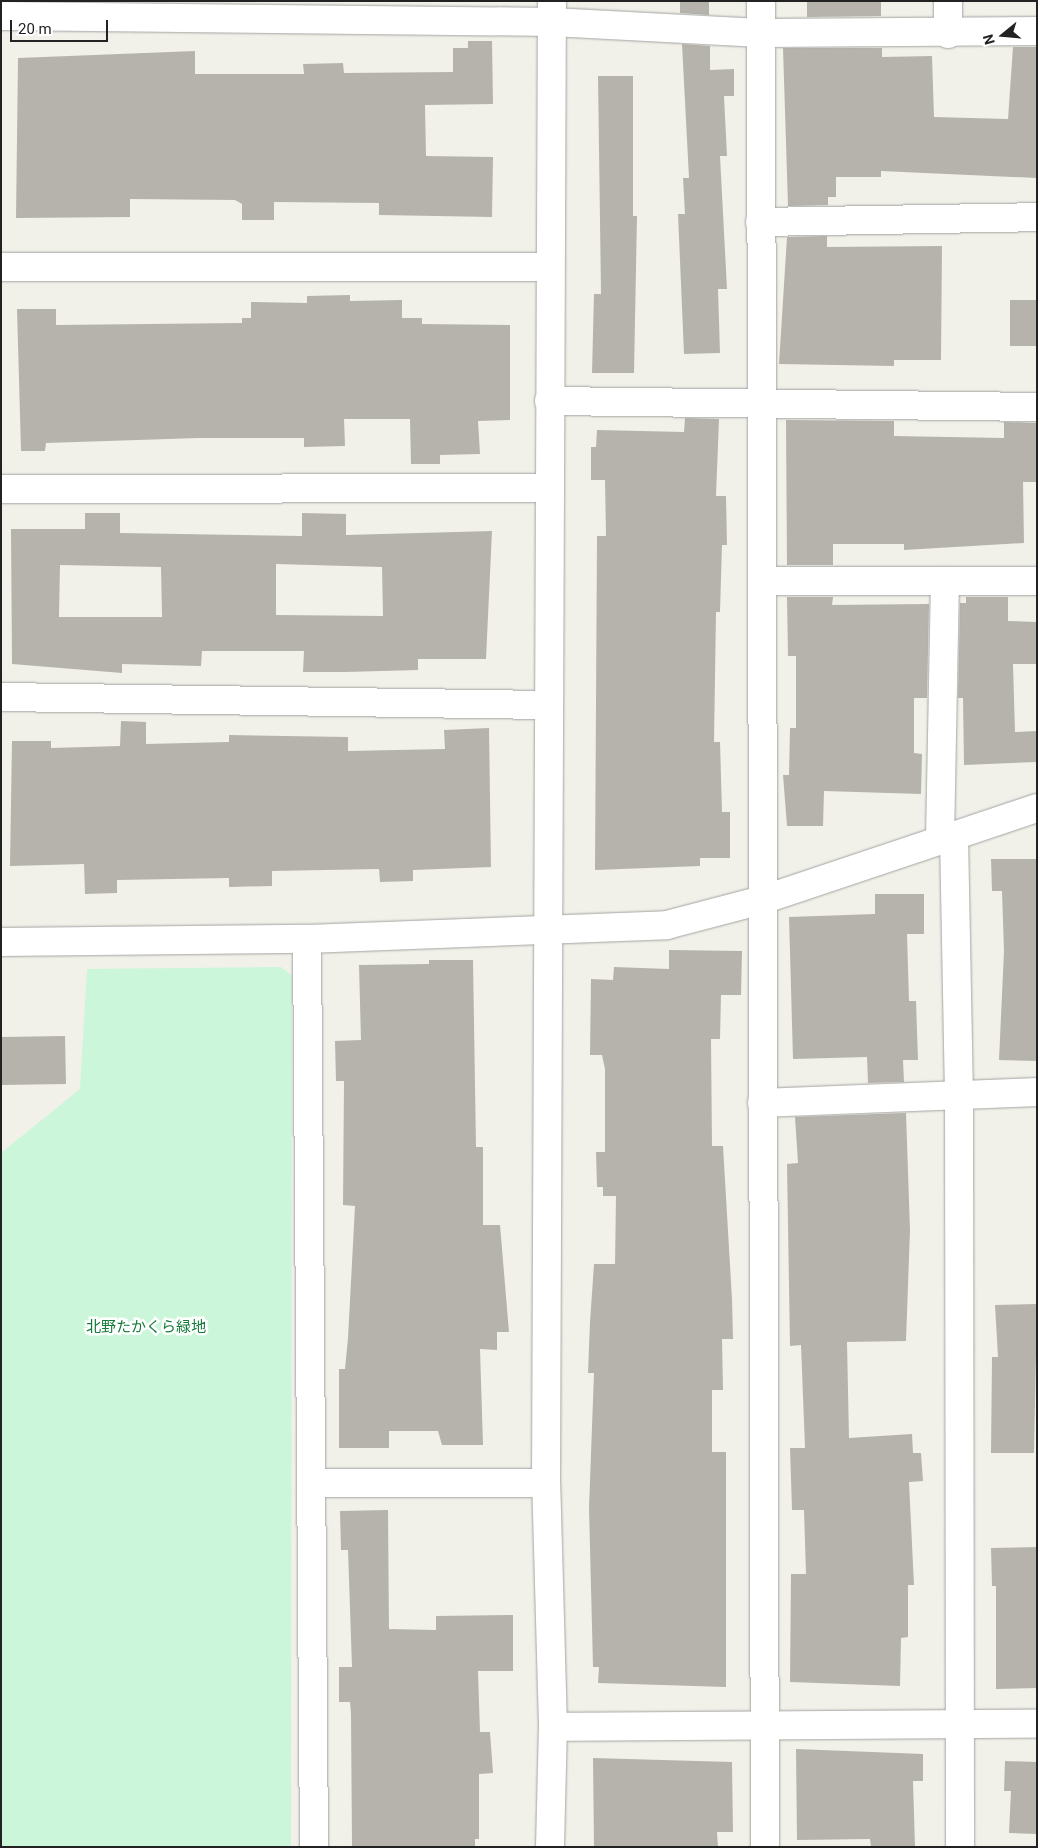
<!DOCTYPE html>
<meta charset="utf-8">
<style>
body{margin:0}
#map{position:relative;width:1038px;height:1848px;overflow:hidden;background:#f1f1e9;font-family:Roboto,"Noto Sans JP",sans-serif}
div>[style]{position:absolute}
.park>*{inset:0;background:#cbf6da}
.building>*{inset:0;background:#b6b3ac}
.roads{filter:drop-shadow(0 0 1px #a3a3a3) drop-shadow(0 0 1px #a3a3a3)}
.minor>*{height:28px;margin:-14px;padding:0 14px;transform-origin:14px;border-radius:14px;background:#fff}
span{translate:-50% -50%;white-space:nowrap;text-align:center;line-height:1.15;-webkit-text-stroke:5px #fff;paint-order:stroke}
.park-label{font-size:15px;color:#157a39}
.frame{position:absolute;inset:0;border:2px solid #222;pointer-events:none}
.north{position:absolute;left:978px;top:10px;width:50px;height:50px;-webkit-text-stroke:4px #fff;paint-order:stroke;rotate:253deg;font-size:14px;font-weight:700;line-height:20px;text-align:center;color:#222}
.north::after{content:'';display:block;margin:auto;width:18px;height:22px;background:#222;clip-path:polygon(50% 0,100% 100%,50% 72%,0 100%)}
.scale{position:absolute;left:10px;top:20px;width:98px;height:22px;box-sizing:border-box;border:2px solid #222;border-top:0;padding-left:6px;font-size:15px;line-height:18px;white-space:nowrap;color:#222;-webkit-text-stroke:4px #fff;paint-order:stroke}
</style>
<div id="map">
<div class="park">
<div style="clip-path:polygon(281px 967px,292px 976px,291px 1847px,1px 1847px,1px 1153px,80px 1089px,87px 969px)"></div>
</div>
<div class="building">
<div style="clip-path:polygon(680px 1px,709px 1px,709px 15px,680px 13px)"></div>
<div style="clip-path:polygon(807px 1px,881px 1px,881px 16px,807px 17px)"></div>
<div style="clip-path:polygon(468px 41px,492px 41px,493px 104px,425px 105px,426px 156px,493px 157px,492px 217px,379px 215px,379px 203px,274px 202px,274px 220px,242px 220px,242px 204px,235px 200px,130px 199px,130px 217px,16px 218px,18px 58px,195px 51px,195px 74px,304px 74px,303px 64px,343px 63px,344px 73px,453px 72px,453px 48px,468px 48px)"></div>
<div style="clip-path:polygon(682px 44px,710px 46px,710px 70px,734px 69px,734px 96px,724px 96px,727px 156px,720px 156px,727px 289px,718px 289px,720px 353px,684px 354px,678px 214px,685px 214px,683px 178px,689px 178px)"></div>
<div style="clip-path:polygon(1013px 47px,1037px 47px,1037px 178px,881px 171px,881px 177px,836px 177px,836px 197px,828px 197px,828px 205px,788px 206px,783px 48px,882px 48px,882px 57px,932px 56px,934px 117px,1008px 119px)"></div>
<div style="clip-path:polygon(598px 76px,633px 76px,633px 216px,637px 216px,634px 373px,592px 373px,594px 294px,601px 294px)"></div>
<div style="clip-path:polygon(827px 236px,827px 247px,942px 246px,941px 360px,894px 360px,894px 366px,779px 364px,787px 237px)"></div>
<div style="clip-path:polygon(350px 295px,350px 301px,402px 300px,402px 318px,422px 318px,422px 324px,510px 325px,510px 420px,478px 421px,480px 454px,440px 455px,440px 464px,411px 464px,410px 419px,344px 419px,345px 446px,304px 447px,304px 438px,199px 438px,46px 443px,45px 451px,21px 451px,17px 309px,56px 309px,56px 325px,242px 323px,242px 318px,251px 318px,251px 302px,307px 303px,307px 296px)"></div>
<div style="clip-path:polygon(1010px 300px,1037px 300px,1037px 346px,1010px 346px)"></div>
<div style="clip-path:polygon(685px 418px,719px 419px,716px 496px,726px 496px,727px 545px,722px 545px,720px 612px,716px 612px,714px 742px,720px 742px,722px 812px,730px 812px,730px 858px,700px 858px,700px 866px,595px 870px,597px 536px,606px 536px,605px 480px,591px 480px,591px 447px,596px 447px,597px 430px,684px 432px)"></div>
<div style="clip-path:polygon(786px 420px,894px 421px,894px 436px,1004px 438px,1004px 422px,1037px 423px,1037px 482px,1023px 482px,1024px 543px,904px 550px,904px 544px,833px 544px,833px 565px,787px 565px)"></div>
<div style="clip-path:polygon(evenodd,85px 513px,120px 513px,120px 533px,302px 536px,302px 513px,346px 514px,346px 535px,492px 531px,486px 659px,418px 659px,418px 670px,345px 672px,303px 672px,304px 651px,202px 651px,201px 666px,122px 664px,122px 673px,12px 664px,11px 529px,85px 529px,85px 513px,276px 564px,382px 567px,383px 616px,276px 615px,276px 564px,85px 513px,60px 565px,161px 567px,162px 617px,59px 617px,60px 565px)"></div>
<div style="clip-path:polygon(787px 597px,833px 597px,832px 605px,929px 604px,927px 698px,914px 698px,914px 753px,922px 754px,921px 794px,824px 791px,823px 826px,787px 826px,783px 775px,789px 775px,790px 728px,796px 728px,796px 656px,788px 656px)"></div>
<div style="clip-path:polygon(966px 597px,1008px 597px,1008px 621px,1037px 622px,1037px 664px,1013px 664px,1015px 732px,1037px 731px,1037px 762px,964px 765px,963px 698px,958px 698px,960px 603px,966px 603px)"></div>
<div style="clip-path:polygon(121px 721px,146px 722px,146px 744px,229px 742px,229px 735px,348px 737px,348px 751px,445px 749px,444px 730px,489px 728px,491px 867px,413px 870px,413px 881px,380px 882px,379px 869px,272px 871px,272px 886px,229px 887px,229px 878px,117px 880px,117px 893px,85px 894px,84px 864px,10px 866px,12px 741px,51px 741px,51px 748px,120px 746px)"></div>
<div style="clip-path:polygon(991px 859px,1037px 859px,1037px 1061px,999px 1060px,1004px 951px,1002px 891px,992px 891px)"></div>
<div style="clip-path:polygon(875px 894px,924px 894px,924px 934px,907px 934px,909px 1001px,916px 1001px,918px 1060px,903px 1060px,904px 1082px,868px 1083px,867px 1057px,793px 1059px,789px 917px,875px 914px)"></div>
<div style="clip-path:polygon(669px 950px,742px 951px,741px 995px,721px 995px,720px 1039px,711px 1039px,712px 1146px,723px 1146px,732px 1299px,733px 1339px,722px 1339px,723px 1390px,712px 1390px,712px 1452px,726px 1452px,726px 1687px,598px 1683px,599px 1667px,593px 1667px,589px 1508px,594px 1373px,588px 1373px,590px 1322px,594px 1264px,615px 1264px,616px 1196px,603px 1196px,603px 1187px,597px 1187px,596px 1152px,605px 1152px,605px 1069px,602px 1055px,590px 1055px,591px 979px,613px 980px,614px 967px,669px 969px)"></div>
<div style="clip-path:polygon(429px 960px,473px 960px,476px 1147px,483px 1147px,483px 1225px,500px 1225px,509px 1332px,497px 1332px,497px 1350px,480px 1349px,483px 1445px,442px 1445px,438px 1431px,389px 1431px,389px 1448px,339px 1448px,339px 1369px,345px 1369px,348px 1338px,355px 1206px,343px 1205px,344px 1081px,336px 1081px,335px 1041px,361px 1040px,359px 965px,429px 964px)"></div>
<div style="clip-path:polygon(65px 1036px,66px 1084px,1px 1085px,1px 1037px)"></div>
<div style="clip-path:polygon(906px 1113px,910px 1230px,906px 1341px,847px 1342px,849px 1438px,912px 1434px,913px 1453px,921px 1453px,923px 1481px,909px 1482px,914px 1585px,908px 1585px,908px 1637px,901px 1638px,900px 1686px,790px 1682px,791px 1574px,806px 1574px,804px 1510px,792px 1510px,790px 1448px,805px 1448px,801px 1345px,790px 1346px,787px 1164px,798px 1163px,795px 1117px)"></div>
<div style="clip-path:polygon(1037px 1304px,1034px 1453px,991px 1453px,992px 1357px,998px 1357px,995px 1305px)"></div>
<div style="clip-path:polygon(388px 1510px,389px 1629px,436px 1630px,436px 1616px,513px 1615px,513px 1671px,478px 1671px,480px 1732px,490px 1732px,493px 1773px,479px 1774px,479px 1839px,475px 1839px,475px 1847px,352px 1847px,351px 1714px,350px 1702px,339px 1702px,339px 1667px,352px 1667px,348px 1550px,341px 1550px,340px 1511px)"></div>
<div style="clip-path:polygon(1037px 1547px,1037px 1688px,996px 1689px,996px 1586px,992px 1586px,991px 1548px)"></div>
<div style="clip-path:polygon(796px 1749px,923px 1754px,923px 1781px,913px 1781px,915px 1847px,871px 1847px,870px 1839px,797px 1840px)"></div>
<div style="clip-path:polygon(593px 1758px,732px 1762px,733px 1832px,717px 1832px,718px 1847px,594px 1847px)"></div>
<div style="clip-path:polygon(1005px 1761px,1037px 1762px,1037px 1834px,1009px 1833px,1011px 1791px,1004px 1791px)"></div>
</div>
<div class="roads">
<div class="minor">
<div style="left:761px;top:1px;width:1846px;rotate:89.88deg"></div>
<div style="left:948px;top:1px;width:33px;rotate:90deg"></div>
<div style="left:1px;top:16px;width:551px;rotate:0.62deg"></div>
<div style="left:552px;top:22px;width:209px;rotate:3deg"></div>
<div style="left:761px;top:33px;width:276px;rotate:-0.4deg"></div>
<div style="left:760px;top:222px;width:277px;rotate:-1deg"></div>
<div style="left:1px;top:267px;width:547px"></div>
<div style="left:549px;top:401px;width:488px;rotate:0.7deg"></div>
<div style="left:1px;top:489px;width:548px;rotate:-0.1deg"></div>
<div style="left:763px;top:581px;width:274px"></div>
<div style="left:1px;top:697px;width:548px;rotate:0.84deg"></div>
<div style="left:954px;top:836px;width:257px;rotate:88.9deg"></div>
<div style="left:959px;top:1093px;width:754px;rotate:89.92deg"></div>
<div style="left:940px;top:840px;width:259px;rotate:-88.9deg"></div>
<div style="left:307px;top:939px;width:908px;rotate:89.56deg"></div>
<div style="left:1px;top:942px;width:306px;rotate:-0.6deg"></div>
<div style="left:307px;top:939px;width:360px;rotate:-2.2deg"></div>
<div style="left:667px;top:925px;width:98px;rotate:-14.7deg"></div>
<div style="left:762px;top:900px;width:290px;rotate:-18.5deg"></div>
<div style="left:762px;top:1103px;width:275px;rotate:-2.3deg"></div>
<div style="left:311px;top:1483px;width:235px"></div>
<div style="left:553px;top:1727px;width:484px;rotate:-0.4deg"></div>
<div style="left:550px;top:1847px;width:120px;rotate:-88.6deg"></div>
<div style="left:553px;top:1727px;width:244px;rotate:-91.6deg"></div>
<div style="left:546px;top:1483px;width:1482px;rotate:-89.77deg"></div>
</div>
</div>
<div class="park-label">
<span style="left:146px;top:1328px">北野たかくら緑地</span>
</div>
<div class="frame"></div>
<div class="north">N</div>
<div class="scale">20 m</div>
</div>
